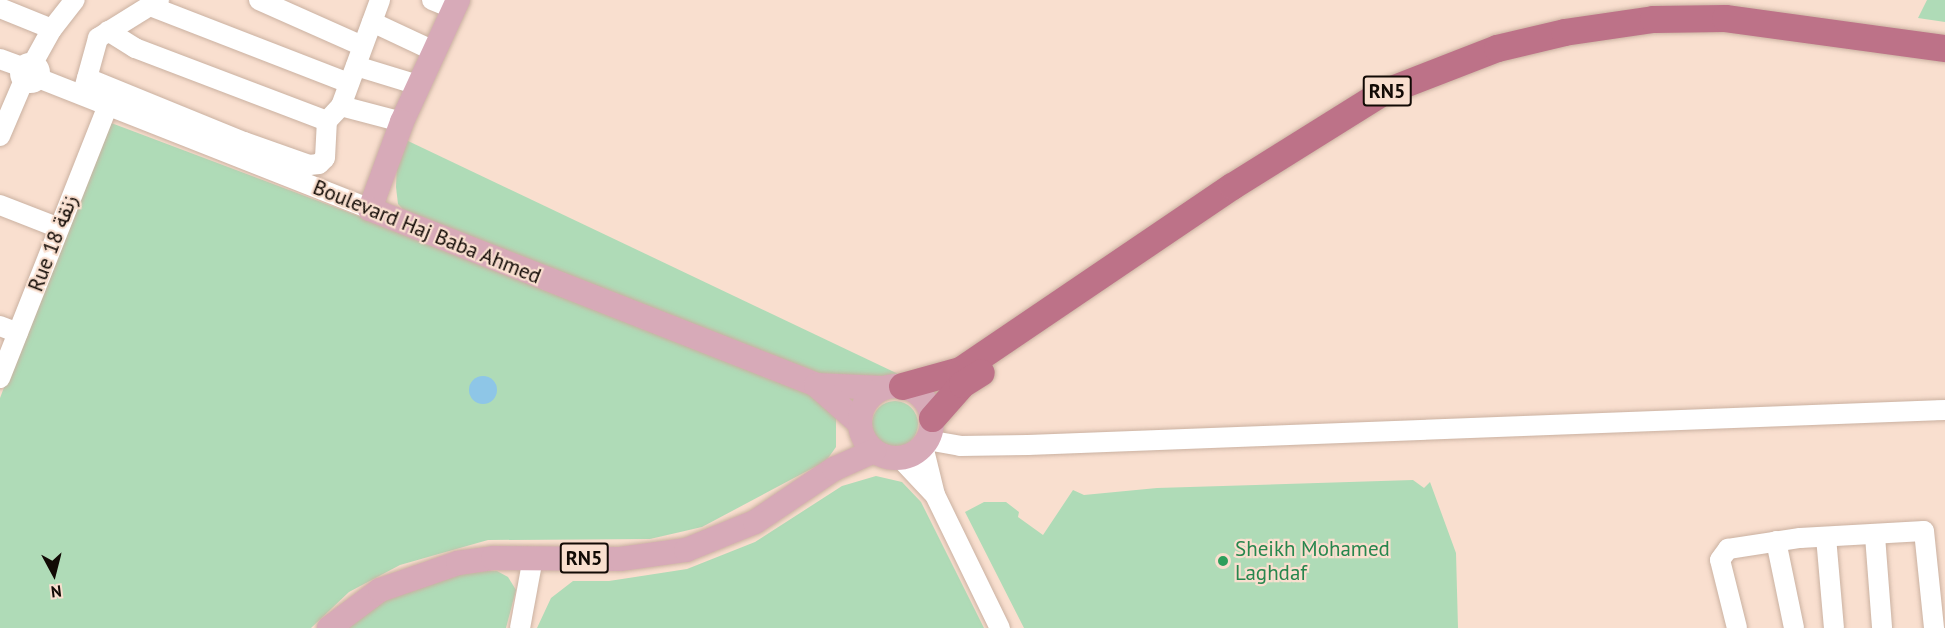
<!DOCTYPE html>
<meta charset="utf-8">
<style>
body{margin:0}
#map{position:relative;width:1945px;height:628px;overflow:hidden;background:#f9dfcf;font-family:"PT Sans","Noto Sans Arabic",sans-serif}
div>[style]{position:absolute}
.green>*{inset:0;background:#afdbb7}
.round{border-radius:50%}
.water>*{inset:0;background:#8ec6e7}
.roads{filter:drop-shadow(0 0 2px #cab1a1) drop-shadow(0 0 2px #cab1a1)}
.minor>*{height:20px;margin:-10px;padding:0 10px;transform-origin:10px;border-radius:10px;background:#fff}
.minor>.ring{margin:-10px;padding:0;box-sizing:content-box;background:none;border:20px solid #fff;border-radius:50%}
.major>*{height:24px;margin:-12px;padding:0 12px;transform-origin:12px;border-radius:12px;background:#d7aab8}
.major>.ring{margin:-12px;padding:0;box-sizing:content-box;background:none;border:24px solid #d7aab8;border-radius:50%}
.highway>*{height:27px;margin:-13.5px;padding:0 13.5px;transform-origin:13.5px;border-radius:13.5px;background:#bd7288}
.dots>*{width:16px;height:16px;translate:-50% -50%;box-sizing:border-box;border:3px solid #f9dfcf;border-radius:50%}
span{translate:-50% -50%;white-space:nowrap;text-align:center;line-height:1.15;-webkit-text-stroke:4.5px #f9dfcf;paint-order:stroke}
.shield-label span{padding:2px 4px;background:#f9dfcf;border:2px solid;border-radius:4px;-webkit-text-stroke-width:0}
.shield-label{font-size:20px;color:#120a05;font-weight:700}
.street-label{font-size:21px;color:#120a05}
.leisure-label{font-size:21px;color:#27864d}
.left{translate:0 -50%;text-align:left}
.north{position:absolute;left:24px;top:544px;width:60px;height:60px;-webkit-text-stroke:4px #f9dfcf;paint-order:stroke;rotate:173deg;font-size:16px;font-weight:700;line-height:24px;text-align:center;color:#120a05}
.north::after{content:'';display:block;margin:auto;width:21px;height:27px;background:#120a05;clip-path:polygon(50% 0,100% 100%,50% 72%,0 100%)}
</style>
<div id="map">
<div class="green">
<div style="clip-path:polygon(1927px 0,1945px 0,1945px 22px,1918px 18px)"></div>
<div style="clip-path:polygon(106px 121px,406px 234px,811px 394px,836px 416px,836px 447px,826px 461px,702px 527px,650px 539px,488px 540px,400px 565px,349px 592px,311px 628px,0 628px,0 398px)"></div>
<div style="clip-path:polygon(406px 140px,913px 381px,829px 381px,414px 221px,398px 204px,396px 187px,397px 160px)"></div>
<div class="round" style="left:872px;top:401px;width:46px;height:46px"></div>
<div style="clip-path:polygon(876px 476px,902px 482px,921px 502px,984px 628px,537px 628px,551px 598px,573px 581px,609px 581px,687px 569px,755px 542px,842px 486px)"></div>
<div style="clip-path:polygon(1413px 480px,1424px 488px,1430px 482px,1456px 553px,1458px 628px,1024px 628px,965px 512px,984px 502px,1006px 502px,1019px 512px,1018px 517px,1043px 535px,1073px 490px,1084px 495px,1157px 488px)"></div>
<div style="clip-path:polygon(478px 571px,497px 571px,508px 577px,516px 590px,506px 628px,348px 628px,387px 599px,424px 582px)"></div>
</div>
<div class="water">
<div class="round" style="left:469px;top:376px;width:28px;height:28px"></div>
</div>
<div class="roads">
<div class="minor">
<div style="left:259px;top:0;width:111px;rotate:24deg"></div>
<div style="left:432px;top:0;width:24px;rotate:22deg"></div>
<div style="left:150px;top:6px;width:213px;rotate:21.2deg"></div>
<div style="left:0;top:8px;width:56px;rotate:22deg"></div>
<div style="left:372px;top:22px;width:68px;rotate:25.1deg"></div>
<div style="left:108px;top:31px;width:32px;rotate:32deg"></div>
<div style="left:135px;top:48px;width:205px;rotate:20.8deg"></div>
<div style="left:0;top:59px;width:23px;rotate:20deg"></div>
<div style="left:33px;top:63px;width:39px;rotate:-61deg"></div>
<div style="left:52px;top:29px;width:37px;rotate:-52deg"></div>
<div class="ring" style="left:20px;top:63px;width:0;height:0"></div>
<div style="left:356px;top:66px;width:65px;rotate:17deg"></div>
<div style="left:38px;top:78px;width:357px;rotate:21.5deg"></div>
<div style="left:87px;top:78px;width:170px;rotate:22.2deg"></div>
<div style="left:244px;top:142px;width:69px;rotate:19.5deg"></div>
<div style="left:309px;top:165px;width:10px;rotate:-6deg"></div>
<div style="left:319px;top:164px;width:8px;rotate:-45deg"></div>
<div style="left:325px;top:158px;width:37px;rotate:-87deg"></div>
<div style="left:327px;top:121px;width:21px;rotate:-47deg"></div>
<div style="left:341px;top:106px;width:113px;rotate:-69.8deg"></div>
<div style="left:84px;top:89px;width:53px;rotate:-74.6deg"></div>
<div style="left:98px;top:38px;width:72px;rotate:-31.9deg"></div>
<div style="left:341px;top:106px;width:63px;rotate:14.7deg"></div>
<div style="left:0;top:136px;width:61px;rotate:-66.8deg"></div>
<div style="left:0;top:205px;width:63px;rotate:21.3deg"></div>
<div style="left:0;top:326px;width:19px;rotate:21deg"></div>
<div style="left:0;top:378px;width:290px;rotate:-68.4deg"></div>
<div style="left:927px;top:440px;width:34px;rotate:10deg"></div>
<div style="left:960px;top:446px;width:68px;rotate:-0.8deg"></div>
<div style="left:1028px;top:445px;width:918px;rotate:-2.19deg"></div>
<div style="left:923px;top:446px;width:50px;rotate:76.2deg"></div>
<div style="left:935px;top:495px;width:148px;rotate:64deg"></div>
<div style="left:900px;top:458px;width:48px;rotate:46.7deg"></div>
<div style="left:1875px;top:536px;width:92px;rotate:85.6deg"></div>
<div style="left:1826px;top:537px;width:91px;rotate:85deg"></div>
<div style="left:1776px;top:541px;width:89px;rotate:78.3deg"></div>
<div style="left:520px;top:628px;width:71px;rotate:-79.5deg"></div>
<div style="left:1737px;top:628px;width:70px;rotate:-104deg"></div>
<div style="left:1720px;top:560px;width:14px;rotate:-54deg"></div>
<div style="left:1728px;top:549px;width:73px;rotate:-8.7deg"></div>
<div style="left:1800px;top:538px;width:124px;rotate:-3.2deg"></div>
<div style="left:1924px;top:531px;width:98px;rotate:84.1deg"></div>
</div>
<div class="major">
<div style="left:458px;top:0;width:134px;rotate:114.7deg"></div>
<div style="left:402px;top:122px;width:93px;rotate:110.2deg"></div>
<div style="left:370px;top:209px;width:479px;rotate:21.5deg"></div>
<div style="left:816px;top:385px;width:66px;rotate:2.6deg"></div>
<div style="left:816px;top:385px;width:57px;rotate:41.5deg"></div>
<div class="ring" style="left:860px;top:386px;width:48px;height:48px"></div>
<div style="left:329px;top:628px;width:64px;rotate:-36.7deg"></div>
<div style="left:380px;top:590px;width:83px;rotate:-19.1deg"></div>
<div style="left:458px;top:563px;width:35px;rotate:-8deg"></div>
<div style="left:493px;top:558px;width:127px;rotate:0.5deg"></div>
<div style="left:620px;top:559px;width:67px;rotate:-7.8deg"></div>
<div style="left:686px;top:550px;width:74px;rotate:-22.1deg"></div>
<div style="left:755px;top:522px;width:95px;rotate:-33.9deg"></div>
<div style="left:834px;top:469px;width:44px;rotate:-24.2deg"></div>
</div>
<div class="highway">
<div style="left:902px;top:386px;width:60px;rotate:-15.4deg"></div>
<div style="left:960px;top:370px;width:328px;rotate:-34.1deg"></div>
<div style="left:1232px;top:186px;width:176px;rotate:-32deg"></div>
<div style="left:1381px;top:93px;width:124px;rotate:-21.2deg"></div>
<div style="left:1497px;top:48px;width:69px;rotate:-13.4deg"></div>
<div style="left:1564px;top:32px;width:90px;rotate:-8.3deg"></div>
<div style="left:1653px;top:19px;width:72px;rotate:-0.8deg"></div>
<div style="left:1725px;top:18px;width:222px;rotate:7.8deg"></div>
<div style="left:932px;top:418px;width:45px;rotate:-48.6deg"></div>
<div style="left:962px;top:384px;width:22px;rotate:-32deg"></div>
</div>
</div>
<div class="dots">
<div style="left:1223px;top:561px;background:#2e9e5b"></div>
</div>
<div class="shield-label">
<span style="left:1387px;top:91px">RN5</span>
<span style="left:584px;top:558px">RN5</span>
</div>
<div class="street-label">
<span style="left:427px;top:232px;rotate:22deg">Boulevard Haj Baba Ahmed</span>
<span style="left:53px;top:243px;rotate:-69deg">Rue 18 زنقة</span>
</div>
<div class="leisure-label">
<span class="left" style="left:1235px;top:561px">Sheikh Mohamed<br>Laghdaf</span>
</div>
<div class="north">N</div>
</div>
